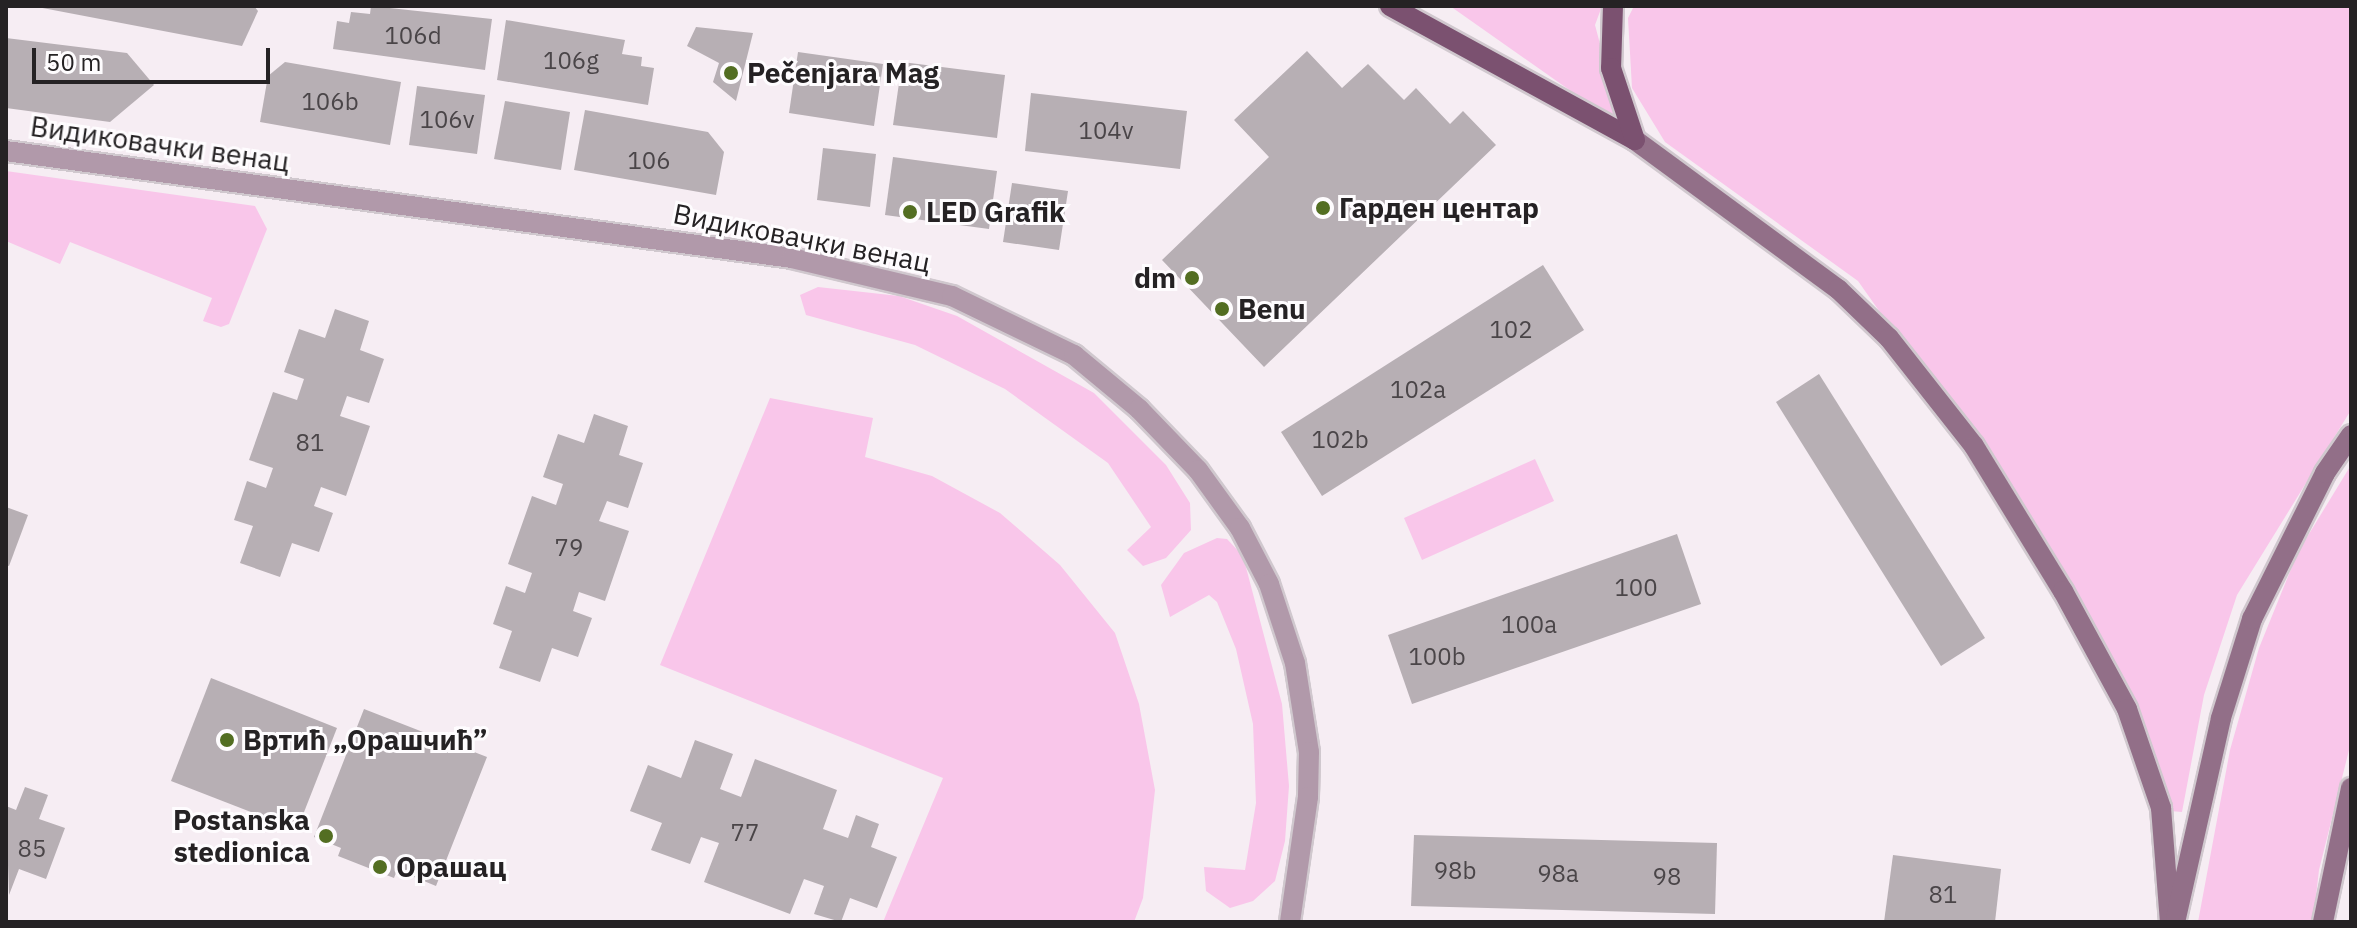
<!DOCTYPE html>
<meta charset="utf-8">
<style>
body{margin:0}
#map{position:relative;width:2357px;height:928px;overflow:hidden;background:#f6edf3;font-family:"IBM Plex Sans",sans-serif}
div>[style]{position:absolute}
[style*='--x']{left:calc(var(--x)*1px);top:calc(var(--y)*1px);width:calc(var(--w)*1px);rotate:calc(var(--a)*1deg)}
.green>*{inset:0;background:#f9c6ea}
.building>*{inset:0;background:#b7afb4}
.roads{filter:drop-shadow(2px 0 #d0c8ce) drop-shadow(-2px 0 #d0c8ce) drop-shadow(0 2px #d0c8ce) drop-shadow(0 -2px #d0c8ce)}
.street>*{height:20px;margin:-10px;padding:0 10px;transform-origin:10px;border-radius:10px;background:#b199aa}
.secondary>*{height:20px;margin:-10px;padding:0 10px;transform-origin:10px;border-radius:10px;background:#926f88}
.primary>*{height:20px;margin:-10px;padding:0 10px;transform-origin:10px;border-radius:10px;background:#7b5170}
.dots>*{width:22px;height:22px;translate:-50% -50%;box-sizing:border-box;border:4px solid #fefcfe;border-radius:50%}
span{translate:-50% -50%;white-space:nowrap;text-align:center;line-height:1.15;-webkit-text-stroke:6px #fefcfe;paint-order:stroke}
.number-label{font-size:24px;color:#4a4548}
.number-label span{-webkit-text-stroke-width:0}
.poi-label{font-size:28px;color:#252224;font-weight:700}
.left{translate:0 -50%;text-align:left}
.right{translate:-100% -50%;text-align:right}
.street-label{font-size:28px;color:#252224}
.frame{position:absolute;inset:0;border:8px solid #252224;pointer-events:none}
.scale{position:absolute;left:32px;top:48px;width:238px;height:36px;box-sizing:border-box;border:4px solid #252224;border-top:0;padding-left:10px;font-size:24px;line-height:28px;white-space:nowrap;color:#252224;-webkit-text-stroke:6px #fefcfe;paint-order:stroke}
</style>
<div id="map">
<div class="green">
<i style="clip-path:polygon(1450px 6px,1602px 6px,1595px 25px,1622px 127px)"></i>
<i style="clip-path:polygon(1634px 6px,2351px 6px,2351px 410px,2237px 595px,2204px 695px,2182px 812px,2170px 811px,2138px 714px,2048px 550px,1858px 281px,1665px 142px,1632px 88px,1628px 18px)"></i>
<i style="clip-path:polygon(6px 171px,255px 206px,267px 229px,229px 324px,221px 327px,203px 321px,212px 298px,70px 242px,60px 264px,6px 241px)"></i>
<i style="clip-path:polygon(818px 287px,899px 296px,957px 316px,1094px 393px,1166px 465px,1190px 503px,1191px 530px,1166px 558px,1143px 566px,1127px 550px,1151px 527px,1108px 463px,1005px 389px,915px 345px,806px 315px,800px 295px)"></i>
<i style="clip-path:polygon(770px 398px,873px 418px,865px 457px,932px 476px,1000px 513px,1060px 565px,1115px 633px,1139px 704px,1155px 790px,1143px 898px,1134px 922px,883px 922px,943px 778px,660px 665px)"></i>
<i style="clip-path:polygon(1535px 459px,1554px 501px,1422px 560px,1404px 518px)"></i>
<i style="clip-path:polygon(2351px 465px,2351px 742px,2319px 870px,2313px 922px,2198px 922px,2230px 750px,2259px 648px,2298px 552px)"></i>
<i style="clip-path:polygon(1217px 538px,1227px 539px,1243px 556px,1282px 704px,1289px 786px,1285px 841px,1275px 881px,1253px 901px,1230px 908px,1206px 891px,1204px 867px,1245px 870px,1256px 803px,1253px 724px,1236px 649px,1217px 602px,1209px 595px,1170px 617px,1161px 585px,1184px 553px)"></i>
</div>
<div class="building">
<i style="clip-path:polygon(32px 6px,254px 6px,258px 11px,242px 46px)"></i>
<i style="clip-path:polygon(371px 6px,492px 19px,485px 70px,333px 49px,337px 21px,349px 23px,351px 12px,370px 14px)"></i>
<i style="clip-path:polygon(506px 20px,625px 40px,622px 54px,642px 57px,641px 66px,654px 68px,648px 105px,497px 80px)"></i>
<i style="clip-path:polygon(696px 27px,753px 33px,736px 101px,713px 82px,719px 63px,687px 46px)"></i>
<i style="clip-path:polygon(6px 38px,127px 53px,154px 85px,110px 122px,6px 108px)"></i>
<i style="clip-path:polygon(1307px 51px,1342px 88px,1368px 64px,1404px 100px,1416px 88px,1450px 124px,1463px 111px,1496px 145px,1264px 367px,1162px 260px,1269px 157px,1234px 120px)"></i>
<i style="clip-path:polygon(798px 52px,883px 64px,874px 126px,789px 113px)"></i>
<i style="clip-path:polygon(285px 62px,401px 82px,390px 145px,260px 122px,268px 76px)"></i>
<i style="clip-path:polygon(902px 62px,1005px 75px,997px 138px,893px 125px)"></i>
<i style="clip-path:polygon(417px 86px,485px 95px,477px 154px,409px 145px)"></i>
<i style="clip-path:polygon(1031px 93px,1187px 111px,1180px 169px,1025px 151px)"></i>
<i style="clip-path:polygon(505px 101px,570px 112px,561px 170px,494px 159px)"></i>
<i style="clip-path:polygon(585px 110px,708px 132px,724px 152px,716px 195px,574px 170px)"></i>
<i style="clip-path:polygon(823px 148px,876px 154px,870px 207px,817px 200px)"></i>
<i style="clip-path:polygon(893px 157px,997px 171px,989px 229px,885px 215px)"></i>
<i style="clip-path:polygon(1012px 183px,1068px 191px,1059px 250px,1003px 242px)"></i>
<i style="clip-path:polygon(1543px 265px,1584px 330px,1322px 496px,1281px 432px)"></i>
<i style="clip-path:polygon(335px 309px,369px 321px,360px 350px,384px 359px,369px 403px,347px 396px,340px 416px,370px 426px,346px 496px,321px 487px,314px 506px,333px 513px,319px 552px,292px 543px,280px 577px,240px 563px,253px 526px,234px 520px,247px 481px,266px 488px,273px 468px,249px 460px,273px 392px,297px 400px,304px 379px,284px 372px,299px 329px,325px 338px)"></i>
<i style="clip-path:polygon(1819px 374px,1985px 638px,1941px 666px,1776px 402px)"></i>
<i style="clip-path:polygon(594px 414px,628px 426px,619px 455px,643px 463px,628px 508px,607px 501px,599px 521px,629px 531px,605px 601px,579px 592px,573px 611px,592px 618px,578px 657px,552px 648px,540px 682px,499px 668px,512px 631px,493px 624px,506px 586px,525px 593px,532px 573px,508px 564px,532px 496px,556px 505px,563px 484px,543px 477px,558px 434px,584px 443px)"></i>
<i style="clip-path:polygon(6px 507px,28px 515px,9px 566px,6px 565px)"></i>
<i style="clip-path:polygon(1677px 534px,1701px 604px,1412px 704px,1388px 635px)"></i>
<i style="clip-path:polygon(211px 678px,337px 728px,297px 830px,171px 781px)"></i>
<i style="clip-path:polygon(364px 709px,487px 757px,436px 886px,397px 870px,394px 878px,338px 856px,341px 848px,314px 837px)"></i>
<i style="clip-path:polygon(695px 740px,733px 754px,720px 789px,741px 797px,755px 759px,837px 790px,823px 829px,848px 838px,856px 815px,879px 824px,871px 847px,897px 857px,877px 908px,850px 898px,841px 922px,814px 914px,824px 886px,804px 879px,790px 914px,704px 882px,719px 843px,701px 837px,690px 864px,651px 850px,662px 823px,630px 811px,648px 765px,681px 778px)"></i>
<i style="clip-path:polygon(25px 787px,48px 795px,39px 819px,65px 828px,46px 879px,19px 869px,9px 895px,6px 806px,16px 810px)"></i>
<i style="clip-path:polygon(1414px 835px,1717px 843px,1715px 914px,1411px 906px)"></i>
<i style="clip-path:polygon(1893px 855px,2001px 869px,1995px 922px,1884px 922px)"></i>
</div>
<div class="roads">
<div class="street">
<i style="--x:6;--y:151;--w:793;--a:7.75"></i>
<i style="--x:792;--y:258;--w:164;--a:13.4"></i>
<i style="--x:952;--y:296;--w:136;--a:25.8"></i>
<i style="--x:1074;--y:355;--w:85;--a:39.7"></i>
<i style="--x:1139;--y:409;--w:85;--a:46"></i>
<i style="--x:1198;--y:470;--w:72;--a:54.1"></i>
<i style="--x:1240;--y:528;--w:63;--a:62.6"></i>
<i style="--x:1269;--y:584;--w:83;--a:71.8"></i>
<i style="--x:1295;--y:663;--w:90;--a:81.1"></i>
<i style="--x:1309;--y:752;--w:45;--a:91.3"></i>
<i style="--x:1308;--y:797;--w:126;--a:98.2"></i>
</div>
<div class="secondary">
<i style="--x:1635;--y:140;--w:252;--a:36.3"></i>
<i style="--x:1838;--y:289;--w:71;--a:43.9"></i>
<i style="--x:1889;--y:338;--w:137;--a:51.8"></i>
<i style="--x:1974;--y:446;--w:170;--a:58.5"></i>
<i style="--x:2063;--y:591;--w:134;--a:61.5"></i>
<i style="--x:2127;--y:709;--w:105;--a:71"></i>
<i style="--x:2161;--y:808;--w:114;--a:85.5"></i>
<i style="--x:2176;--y:918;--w:205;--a:-77.3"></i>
<i style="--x:2221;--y:718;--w:104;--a:-72.6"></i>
<i style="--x:2252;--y:619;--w:163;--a:-63.4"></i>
<i style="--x:2325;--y:473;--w:46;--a:-55.6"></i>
<i style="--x:2323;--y:922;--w:137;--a:-78.2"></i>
</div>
<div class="primary">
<i style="--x:1390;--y:6;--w:279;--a:28.7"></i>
<i style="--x:1613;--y:6;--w:62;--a:91.8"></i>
<i style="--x:1611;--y:68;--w:76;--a:71.6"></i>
</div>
</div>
<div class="dots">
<i style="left:731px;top:73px;background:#536e22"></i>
<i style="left:1323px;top:208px;background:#536e22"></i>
<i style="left:910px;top:212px;background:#536e22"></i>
<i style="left:1192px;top:278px;background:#536e22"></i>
<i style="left:1222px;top:309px;background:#536e22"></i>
<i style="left:227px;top:740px;background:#536e22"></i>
<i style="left:326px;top:836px;background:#536e22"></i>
<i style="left:380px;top:867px;background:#536e22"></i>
</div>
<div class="number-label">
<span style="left:413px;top:36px">106d</span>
<span style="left:571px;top:61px">106g</span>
<span style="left:330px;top:102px">106b</span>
<span style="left:447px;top:120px">106v</span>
<span style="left:1106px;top:131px">104v</span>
<span style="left:649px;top:161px">106</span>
<span style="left:1511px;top:330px">102</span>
<span style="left:1418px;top:390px">102a</span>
<span style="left:1340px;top:440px">102b</span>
<span style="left:310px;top:443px">81</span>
<span style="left:569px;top:548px">79</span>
<span style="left:1636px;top:588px">100</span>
<span style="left:1529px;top:625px">100a</span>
<span style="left:1437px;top:657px">100b</span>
<span style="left:745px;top:833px">77</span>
<span style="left:32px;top:849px">85</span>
<span style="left:1455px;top:871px">98b</span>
<span style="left:1558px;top:874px">98a</span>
<span style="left:1667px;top:877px">98</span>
<span style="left:1943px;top:895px">81</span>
</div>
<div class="poi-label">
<span class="left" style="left:747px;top:73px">Pečenjara Mag</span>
<span class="left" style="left:1339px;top:208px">Гарден центар</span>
<span class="left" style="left:926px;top:212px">LED Grafik</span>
<span class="right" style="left:1176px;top:278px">dm</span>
<span class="left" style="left:1238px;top:309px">Benu</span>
<span class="left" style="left:243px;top:740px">Вртић „Орашчић”</span>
<span class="right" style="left:310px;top:836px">Postanska<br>stedionica</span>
<span class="left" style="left:396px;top:867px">Орашац</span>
</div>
<div class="street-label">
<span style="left:160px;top:144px;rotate:8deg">Видиковачки венац</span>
<span style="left:802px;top:238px;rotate:11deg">Видиковачки венац</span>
</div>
<div class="frame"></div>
<div class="scale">50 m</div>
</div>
